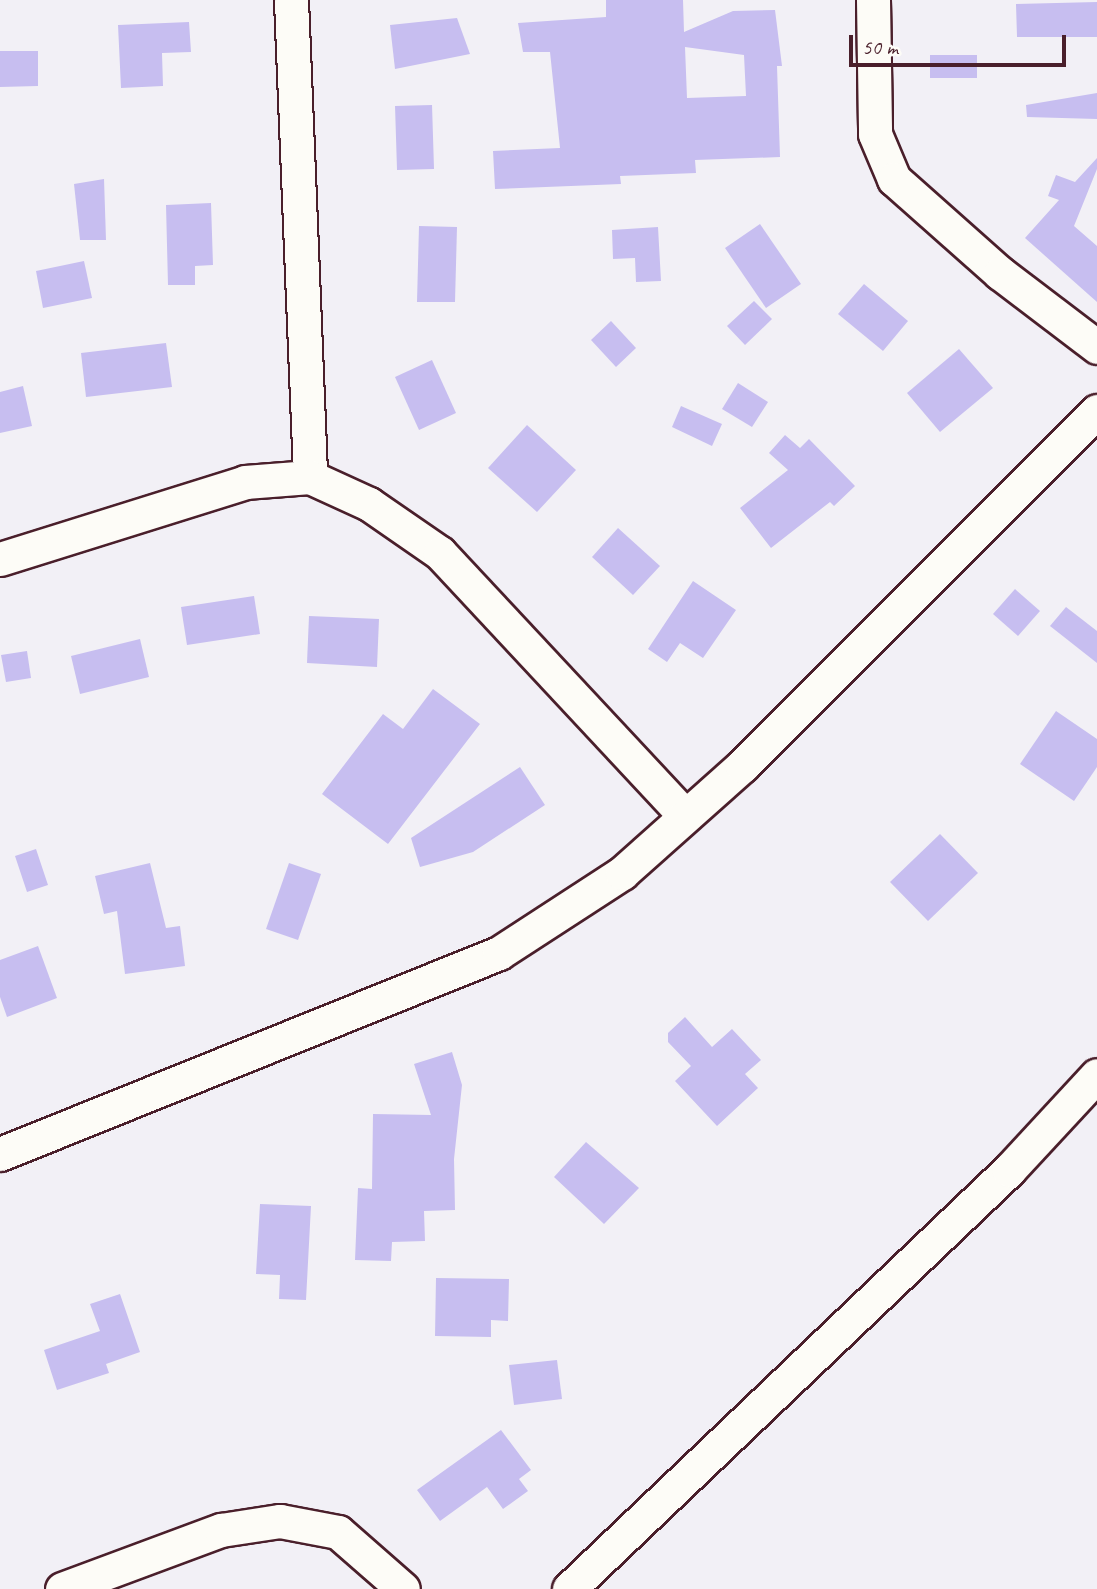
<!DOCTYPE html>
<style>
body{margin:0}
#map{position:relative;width:1097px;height:1589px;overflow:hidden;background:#f2f0f6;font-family:Caveat,sans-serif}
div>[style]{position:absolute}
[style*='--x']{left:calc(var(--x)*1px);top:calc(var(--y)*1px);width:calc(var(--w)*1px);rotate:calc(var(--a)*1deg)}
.building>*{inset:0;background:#c7bef0}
.roads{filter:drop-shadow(2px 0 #4a1f2b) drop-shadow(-2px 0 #4a1f2b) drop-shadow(0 2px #4a1f2b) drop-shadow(0 -2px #4a1f2b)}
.minor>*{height:33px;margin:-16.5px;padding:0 16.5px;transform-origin:16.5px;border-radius:16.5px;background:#fdfcf7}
span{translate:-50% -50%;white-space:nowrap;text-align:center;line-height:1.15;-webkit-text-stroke:7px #fdfcf7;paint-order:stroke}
.scale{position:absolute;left:849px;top:35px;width:217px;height:32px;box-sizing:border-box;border:4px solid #4a1f2b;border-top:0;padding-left:9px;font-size:21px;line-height:24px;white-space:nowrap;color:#4a1f2b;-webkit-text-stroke:5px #fdfcf7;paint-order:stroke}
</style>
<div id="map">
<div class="building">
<i style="clip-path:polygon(evenodd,606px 0,683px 0,684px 32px,733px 11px,775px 10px,782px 66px,777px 66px,780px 157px,695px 160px,696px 173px,620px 176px,621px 184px,495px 189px,493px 151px,560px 148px,550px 52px,523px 52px,518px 23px,606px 17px,606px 0,685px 47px,744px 55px,746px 96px,687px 98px,685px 47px)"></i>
<i style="clip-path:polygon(1097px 2px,1097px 37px,1017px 37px,1016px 4px)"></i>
<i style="clip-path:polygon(457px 18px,470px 54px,395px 69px,390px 25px)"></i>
<i style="clip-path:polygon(189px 22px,191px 52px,162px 53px,163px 86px,121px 88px,118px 25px)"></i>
<i style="clip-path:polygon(0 51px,38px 51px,38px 86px,0 87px)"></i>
<i style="clip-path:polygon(930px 55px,977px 55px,977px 78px,930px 78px)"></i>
<i style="clip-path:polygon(1097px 93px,1097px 119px,1027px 117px,1026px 105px)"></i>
<i style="clip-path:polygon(432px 105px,434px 169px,397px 170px,395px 106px)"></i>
<i style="clip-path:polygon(1097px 158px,1097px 169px,1074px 226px,1097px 246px,1097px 302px,1025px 238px,1059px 200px,1048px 196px,1056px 175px,1075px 182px)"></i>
<i style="clip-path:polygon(104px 179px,106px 240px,80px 240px,74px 184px)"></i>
<i style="clip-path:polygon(211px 203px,213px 265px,195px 266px,195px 285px,168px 285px,166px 205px)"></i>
<i style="clip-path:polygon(760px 224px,801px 284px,766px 308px,725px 248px)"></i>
<i style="clip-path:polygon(419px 226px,457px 227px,455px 302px,417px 302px)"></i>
<i style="clip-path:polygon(658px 227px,661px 281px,636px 282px,635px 258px,613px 259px,612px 230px)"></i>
<i style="clip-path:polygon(84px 261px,92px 298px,43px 308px,36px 271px)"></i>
<i style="clip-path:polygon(864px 284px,908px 321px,883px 351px,838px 314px)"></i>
<i style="clip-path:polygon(754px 301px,772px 319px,745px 345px,727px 326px)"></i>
<i style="clip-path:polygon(611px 321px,636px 348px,616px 367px,591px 340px)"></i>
<i style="clip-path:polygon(166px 343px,172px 387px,86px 397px,81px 353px)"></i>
<i style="clip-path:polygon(959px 349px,993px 388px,940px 432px,907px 393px)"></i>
<i style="clip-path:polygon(432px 360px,456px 413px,419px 430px,395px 377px)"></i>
<i style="clip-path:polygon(738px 383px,768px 402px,752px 427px,722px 409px)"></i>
<i style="clip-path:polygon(23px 386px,32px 426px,0 433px,0 392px)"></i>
<i style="clip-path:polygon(681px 406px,722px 424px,712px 446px,672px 427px)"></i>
<i style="clip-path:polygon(527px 425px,576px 470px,537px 512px,488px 468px)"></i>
<i style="clip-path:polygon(785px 435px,800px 448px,809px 439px,855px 486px,834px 506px,830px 502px,771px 548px,740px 508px,788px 470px,769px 453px)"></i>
<i style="clip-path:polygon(618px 528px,660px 566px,633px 595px,592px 557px)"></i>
<i style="clip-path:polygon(693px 581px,736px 610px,703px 658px,680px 643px,667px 662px,648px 649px)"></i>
<i style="clip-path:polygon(1015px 589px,1040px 611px,1018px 636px,993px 614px)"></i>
<i style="clip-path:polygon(254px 596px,260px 634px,187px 645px,181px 607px)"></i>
<i style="clip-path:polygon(1066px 607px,1097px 631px,1097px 663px,1050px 626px)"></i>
<i style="clip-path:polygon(309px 616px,379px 619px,377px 667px,307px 663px)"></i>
<i style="clip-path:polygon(140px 639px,149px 677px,80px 694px,71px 656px)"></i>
<i style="clip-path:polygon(27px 651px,31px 678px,6px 682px,1px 655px)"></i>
<i style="clip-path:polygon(433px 689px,480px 724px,388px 844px,322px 794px,383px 714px,403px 729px)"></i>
<i style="clip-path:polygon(1056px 711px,1097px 739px,1097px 767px,1074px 801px,1020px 764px)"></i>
<i style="clip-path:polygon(520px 767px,545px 805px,473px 852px,420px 867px,411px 838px)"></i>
<i style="clip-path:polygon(940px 834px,978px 873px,928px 921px,890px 882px)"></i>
<i style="clip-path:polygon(36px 849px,48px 885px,27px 892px,15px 856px)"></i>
<i style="clip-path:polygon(150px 863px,166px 928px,180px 926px,185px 966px,125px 974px,117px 911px,104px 914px,95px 876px)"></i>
<i style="clip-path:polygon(289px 863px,321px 874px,298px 940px,266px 929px)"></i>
<i style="clip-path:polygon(38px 946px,57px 998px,7px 1017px,0 997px,0 960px)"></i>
<i style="clip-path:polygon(685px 1017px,712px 1047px,732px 1029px,761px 1060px,745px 1074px,758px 1088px,717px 1126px,675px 1081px,691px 1066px,668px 1042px,668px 1033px)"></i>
<i style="clip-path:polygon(452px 1052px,462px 1085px,454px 1159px,455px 1210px,424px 1211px,425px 1241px,392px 1242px,391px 1261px,355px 1260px,358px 1188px,372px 1189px,373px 1114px,431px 1115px,414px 1064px)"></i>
<i style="clip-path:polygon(586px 1142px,639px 1188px,604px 1224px,554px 1177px)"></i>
<i style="clip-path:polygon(260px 1204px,311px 1206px,306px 1300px,279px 1299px,280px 1275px,256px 1274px)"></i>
<i style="clip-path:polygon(436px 1278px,509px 1279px,508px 1321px,491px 1320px,491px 1337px,435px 1336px)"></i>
<i style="clip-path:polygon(120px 1294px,140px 1352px,106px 1364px,109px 1373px,57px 1390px,44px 1350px,100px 1331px,90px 1304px)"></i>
<i style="clip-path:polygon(557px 1360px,562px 1399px,514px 1405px,509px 1365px)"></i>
<i style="clip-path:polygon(501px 1430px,531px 1470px,519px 1479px,528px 1491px,503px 1509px,487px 1487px,440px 1521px,417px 1490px)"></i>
</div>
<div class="roads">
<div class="minor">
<i style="--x:291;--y:0;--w:477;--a:87.7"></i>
<i style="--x:873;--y:0;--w:134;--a:89.1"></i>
<i style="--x:875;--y:134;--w:49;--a:67.1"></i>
<i style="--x:894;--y:179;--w:142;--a:41.6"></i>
<i style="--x:1000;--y:273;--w:122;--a:37.3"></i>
<i style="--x:0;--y:559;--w:257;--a:-17.4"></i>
<i style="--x:245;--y:482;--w:65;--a:-4.4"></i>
<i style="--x:310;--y:477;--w:65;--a:24.6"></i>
<i style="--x:369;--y:504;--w:86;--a:34.6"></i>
<i style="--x:440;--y:553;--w:359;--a:47"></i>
<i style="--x:0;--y:1154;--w:538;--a:-21.94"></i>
<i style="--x:499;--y:953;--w:147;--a:-33"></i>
<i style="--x:622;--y:873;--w:161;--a:-41.7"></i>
<i style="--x:742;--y:766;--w:502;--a:-45"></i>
<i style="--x:62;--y:1589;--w:170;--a:-20.4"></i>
<i style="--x:221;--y:1530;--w:60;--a:-8.7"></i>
<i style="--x:280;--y:1521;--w:59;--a:10.7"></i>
<i style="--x:338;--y:1532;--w:86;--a:41.2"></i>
<i style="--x:569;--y:1589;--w:608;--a:-43.6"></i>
<i style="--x:1009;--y:1170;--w:129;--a:-47.2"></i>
</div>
</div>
<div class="scale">50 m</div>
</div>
